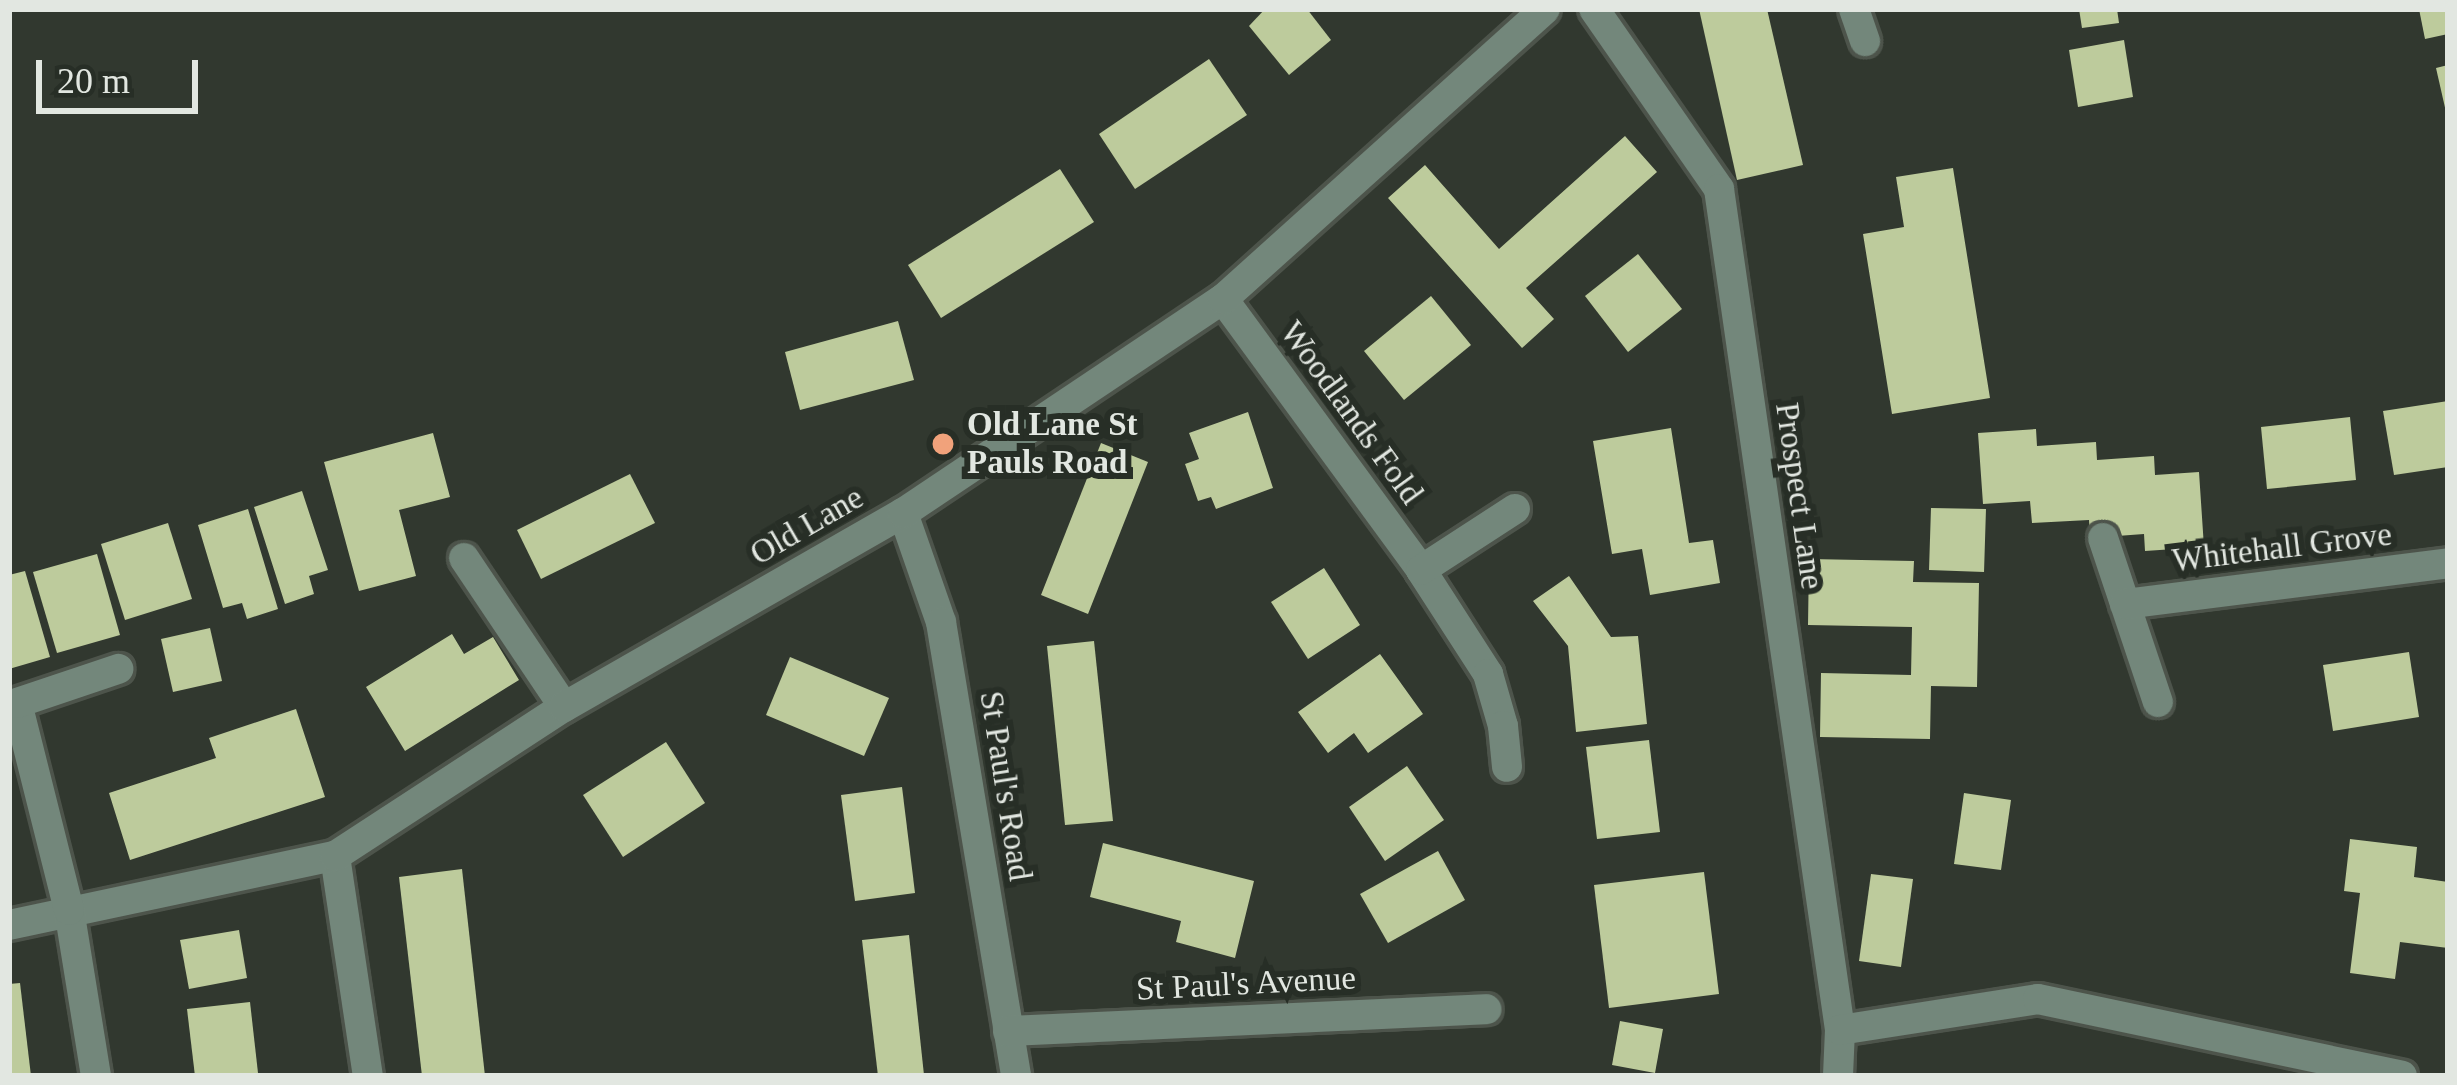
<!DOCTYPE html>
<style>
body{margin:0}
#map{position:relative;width:2457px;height:1085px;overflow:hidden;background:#31382f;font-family:Georgia,serif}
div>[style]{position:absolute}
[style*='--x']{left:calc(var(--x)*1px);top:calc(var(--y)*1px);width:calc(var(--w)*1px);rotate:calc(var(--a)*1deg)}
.building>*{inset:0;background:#bdcb9c}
.roads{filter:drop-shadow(3px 0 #4d544b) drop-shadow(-3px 0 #4d544b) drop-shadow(0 3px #4d544b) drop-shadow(0 -3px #4d544b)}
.minor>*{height:30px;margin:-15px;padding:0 15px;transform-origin:15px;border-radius:15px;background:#73877b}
.dots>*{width:33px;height:33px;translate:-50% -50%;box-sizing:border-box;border:6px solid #272e26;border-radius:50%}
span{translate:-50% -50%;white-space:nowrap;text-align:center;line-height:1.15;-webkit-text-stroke:12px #272e26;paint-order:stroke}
.street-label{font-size:33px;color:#e2e7e1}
.poi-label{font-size:33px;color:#e2e7e1;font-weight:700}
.left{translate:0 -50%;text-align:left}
.frame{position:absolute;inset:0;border:12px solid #e2e7e1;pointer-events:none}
.scale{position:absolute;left:36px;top:60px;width:162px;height:54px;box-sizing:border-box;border:6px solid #e2e7e1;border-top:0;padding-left:15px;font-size:36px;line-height:42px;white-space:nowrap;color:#e2e7e1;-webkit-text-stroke:9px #272e26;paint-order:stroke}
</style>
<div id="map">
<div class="building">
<i style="clip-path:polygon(1265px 9px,1307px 9px,1331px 40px,1289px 75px,1249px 26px)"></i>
<i style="clip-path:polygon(1699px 9px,1767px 9px,1803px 165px,1737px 180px)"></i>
<i style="clip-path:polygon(2079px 9px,2117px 9px,2119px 23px,2082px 28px)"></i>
<i style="clip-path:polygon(2419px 9px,2448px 9px,2448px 34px,2425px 39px)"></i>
<i style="clip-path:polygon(2124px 40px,2133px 97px,2078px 107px,2069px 50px)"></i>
<i style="clip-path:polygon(1209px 59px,1247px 115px,1135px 189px,1099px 134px)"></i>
<i style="clip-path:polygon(2448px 65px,2448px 112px,2446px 112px,2436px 68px)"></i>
<i style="clip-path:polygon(1625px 136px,1657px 172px,1526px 288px,1554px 319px,1522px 348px,1388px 198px,1425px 165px,1499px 249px)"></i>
<i style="clip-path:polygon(1953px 168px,1990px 398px,1892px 414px,1863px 234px,1904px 227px,1896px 177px)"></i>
<i style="clip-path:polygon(1060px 169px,1094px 222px,941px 318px,908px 265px)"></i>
<i style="clip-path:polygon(1638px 254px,1682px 309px,1628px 352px,1585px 296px)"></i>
<i style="clip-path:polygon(1431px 296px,1471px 345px,1404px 400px,1364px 351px)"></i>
<i style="clip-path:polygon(898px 321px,914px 380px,800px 410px,785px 352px)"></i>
<i style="clip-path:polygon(2448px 401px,2448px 467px,2394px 475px,2383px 411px)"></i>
<i style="clip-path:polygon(1248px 412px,1273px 488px,1216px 509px,1211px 497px,1198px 501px,1185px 464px,1199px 459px,1189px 433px)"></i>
<i style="clip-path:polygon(2350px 417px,2356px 480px,2267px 489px,2261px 427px)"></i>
<i style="clip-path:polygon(1671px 428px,1689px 543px,1713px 540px,1720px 583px,1650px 595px,1642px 549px,1612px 554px,1593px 441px)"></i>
<i style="clip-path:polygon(2036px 429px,2037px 446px,2096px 442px,2097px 460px,2154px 456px,2155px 475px,2199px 472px,2204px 547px,2145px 551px,2144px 534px,2090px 538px,2089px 520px,2032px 523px,2030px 501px,1983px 504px,1978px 433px)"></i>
<i style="clip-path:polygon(433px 433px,450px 497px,399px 510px,416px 576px,359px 591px,324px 462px)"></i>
<i style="clip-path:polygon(1101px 443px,1148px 462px,1088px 614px,1041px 595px)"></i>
<i style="clip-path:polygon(630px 474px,655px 523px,541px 579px,517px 530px)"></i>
<i style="clip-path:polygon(302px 491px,328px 570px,309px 576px,314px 594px,285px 604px,254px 507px)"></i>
<i style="clip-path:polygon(1931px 508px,1986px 509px,1984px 572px,1929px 570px)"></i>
<i style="clip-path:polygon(248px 509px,278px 609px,247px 619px,242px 603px,223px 608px,198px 525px)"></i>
<i style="clip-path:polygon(168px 523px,192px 599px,125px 620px,101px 544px)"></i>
<i style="clip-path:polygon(97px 554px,120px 635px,57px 653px,33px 572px)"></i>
<i style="clip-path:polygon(1809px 559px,1914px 561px,1913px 582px,1979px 583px,1977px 687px,1931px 686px,1930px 739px,1820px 737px,1821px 673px,1911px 675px,1912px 627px,1808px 625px)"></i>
<i style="clip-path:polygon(1324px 568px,1360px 625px,1308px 659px,1271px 602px)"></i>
<i style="clip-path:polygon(25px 571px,50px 657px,9px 669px,9px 575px)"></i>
<i style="clip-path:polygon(1569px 576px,1611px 637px,1638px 636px,1647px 724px,1576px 732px,1568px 646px,1533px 601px)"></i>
<i style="clip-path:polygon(210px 628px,222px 681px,173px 692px,161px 639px)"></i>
<i style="clip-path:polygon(452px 634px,464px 654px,493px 637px,519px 680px,405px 751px,366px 687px)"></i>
<i style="clip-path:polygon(1094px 641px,1113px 821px,1065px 825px,1047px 646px)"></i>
<i style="clip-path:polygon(2409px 652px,2419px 717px,2333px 731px,2323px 665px)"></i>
<i style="clip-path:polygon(1380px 654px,1423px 714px,1368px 753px,1354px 733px,1328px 753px,1298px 712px)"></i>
<i style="clip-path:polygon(790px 657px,889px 698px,864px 756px,766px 715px)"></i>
<i style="clip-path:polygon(296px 709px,325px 797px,130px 860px,109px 793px,216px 758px,209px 738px)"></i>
<i style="clip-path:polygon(1649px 740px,1660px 832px,1597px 839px,1586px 747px)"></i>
<i style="clip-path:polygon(666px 742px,705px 803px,623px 857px,583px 795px)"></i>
<i style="clip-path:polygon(1407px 766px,1444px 820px,1385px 861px,1349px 807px)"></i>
<i style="clip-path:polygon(902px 787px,915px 893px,855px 901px,841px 795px)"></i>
<i style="clip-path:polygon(1964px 793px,2011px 800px,2001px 870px,1954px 864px)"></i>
<i style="clip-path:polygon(2350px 839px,2417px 847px,2414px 877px,2448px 882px,2448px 948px,2400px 942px,2395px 979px,2350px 973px,2360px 893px,2344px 891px)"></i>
<i style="clip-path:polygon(1103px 843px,1254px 881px,1235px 958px,1176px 942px,1181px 921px,1090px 897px)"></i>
<i style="clip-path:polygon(1438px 851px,1465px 900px,1388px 943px,1360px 894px)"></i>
<i style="clip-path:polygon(462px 869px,485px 1076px,422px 1076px,399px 877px)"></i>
<i style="clip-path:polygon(1704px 872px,1719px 994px,1609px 1008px,1594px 885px)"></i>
<i style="clip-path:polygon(1871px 874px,1913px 879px,1901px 967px,1859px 961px)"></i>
<i style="clip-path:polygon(239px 930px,247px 978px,189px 989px,180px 940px)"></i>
<i style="clip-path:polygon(909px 935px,924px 1075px,878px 1076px,862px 940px)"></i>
<i style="clip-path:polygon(20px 983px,31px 1076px,9px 1076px,9px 984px)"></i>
<i style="clip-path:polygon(250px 1002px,258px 1073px,195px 1076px,187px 1009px)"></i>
<i style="clip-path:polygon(1620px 1021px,1663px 1029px,1655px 1073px,1612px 1065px)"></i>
</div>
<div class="roads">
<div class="minor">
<i style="--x:1594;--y:9;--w:219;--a:55.2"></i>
<i style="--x:1719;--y:189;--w:850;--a:81.81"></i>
<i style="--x:1840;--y:1030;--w:46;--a:92.5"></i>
<i style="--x:1854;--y:9;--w:34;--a:71"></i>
<i style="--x:1223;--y:299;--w:336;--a:53.8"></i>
<i style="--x:1421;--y:570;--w:124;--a:57.2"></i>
<i style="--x:1488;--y:674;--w:54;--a:73.9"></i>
<i style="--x:1503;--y:726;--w:41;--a:84.4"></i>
<i style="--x:903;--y:513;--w:115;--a:70.8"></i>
<i style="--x:941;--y:622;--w:460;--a:80.6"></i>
<i style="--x:2103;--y:538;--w:173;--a:71.5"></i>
<i style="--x:464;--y:558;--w:179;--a:56.1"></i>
<i style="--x:1421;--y:570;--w:112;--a:-33"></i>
<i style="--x:2125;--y:604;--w:326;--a:-7.2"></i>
<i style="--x:335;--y:856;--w:222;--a:81.5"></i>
<i style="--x:9;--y:925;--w:333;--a:-12"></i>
<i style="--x:335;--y:856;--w:273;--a:-33.1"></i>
<i style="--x:564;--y:707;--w:391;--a:-29.8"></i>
<i style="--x:903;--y:513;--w:385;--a:-33.8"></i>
<i style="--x:1223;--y:299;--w:433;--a:-42"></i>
<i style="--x:1840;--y:1030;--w:200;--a:-8.9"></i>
<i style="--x:2038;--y:999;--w:372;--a:11.9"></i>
<i style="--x:1008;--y:1031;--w:479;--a:-2.6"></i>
<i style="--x:96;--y:1076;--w:168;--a:-99.2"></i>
<i style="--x:69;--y:910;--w:213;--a:-104.1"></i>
<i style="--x:17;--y:703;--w:107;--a:-18.6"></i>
</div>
</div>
<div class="dots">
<i style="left:943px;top:444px;background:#f1a27b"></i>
</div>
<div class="street-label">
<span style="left:1351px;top:413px;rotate:54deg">Woodlands Fold</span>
<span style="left:1799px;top:496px;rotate:82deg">Prospect Lane</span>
<span style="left:807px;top:526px;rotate:-30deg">Old Lane</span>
<span style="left:2282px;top:548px;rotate:-7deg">Whitehall Grove</span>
<span style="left:1005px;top:786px;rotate:81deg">St Paul's Road</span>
<span style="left:1246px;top:984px;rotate:-3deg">St Paul's Avenue</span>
</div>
<div class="poi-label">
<span class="left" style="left:967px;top:444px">Old Lane St<br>Pauls Road</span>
</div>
<div class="frame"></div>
<div class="scale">20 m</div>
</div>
